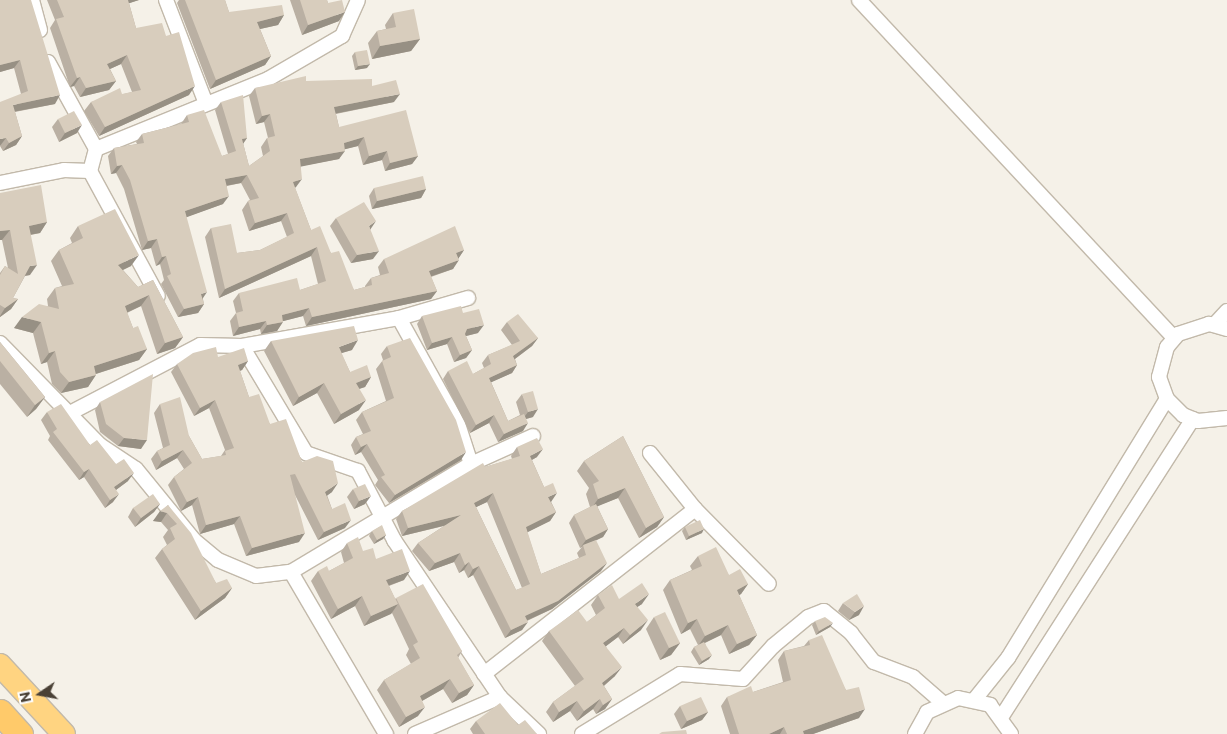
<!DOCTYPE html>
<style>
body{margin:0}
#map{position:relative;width:1227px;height:734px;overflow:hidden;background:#f5f1e8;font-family:Commissioner,sans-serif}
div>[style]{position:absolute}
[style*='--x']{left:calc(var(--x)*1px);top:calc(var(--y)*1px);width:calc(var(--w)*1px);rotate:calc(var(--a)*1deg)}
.roads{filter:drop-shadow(1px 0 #c2b9aa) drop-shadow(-1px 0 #c2b9aa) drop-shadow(0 1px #c2b9aa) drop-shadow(0 -1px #c2b9aa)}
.minor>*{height:14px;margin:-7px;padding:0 7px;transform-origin:7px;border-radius:7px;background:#fff}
.trunk>*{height:22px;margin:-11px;padding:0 11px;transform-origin:11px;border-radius:11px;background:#ffd481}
.motorway>*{height:25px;margin:-12.5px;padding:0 12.5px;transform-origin:12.5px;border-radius:12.5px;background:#ffca6a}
.wall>*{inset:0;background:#bab0a3}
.shaded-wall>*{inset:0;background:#979084}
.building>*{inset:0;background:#d8cdbd}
span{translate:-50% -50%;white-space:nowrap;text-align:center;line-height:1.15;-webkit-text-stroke:4px #fff;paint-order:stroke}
.north{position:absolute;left:15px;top:669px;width:50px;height:50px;-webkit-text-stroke:4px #fff;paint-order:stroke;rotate:258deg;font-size:14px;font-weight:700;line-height:20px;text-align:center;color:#4a4136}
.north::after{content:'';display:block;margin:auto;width:18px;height:22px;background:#4a4136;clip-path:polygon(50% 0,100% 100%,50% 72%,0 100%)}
</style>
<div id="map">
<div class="roads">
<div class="minor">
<i style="--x:32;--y:0;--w:31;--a:75"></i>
<i style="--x:166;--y:0;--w:108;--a:68.9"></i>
<i style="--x:859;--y:0;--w:462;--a:47"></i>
<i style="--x:48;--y:62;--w:99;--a:61.1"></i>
<i style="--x:96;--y:149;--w:23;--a:105"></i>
<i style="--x:96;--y:149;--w:186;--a:-22.1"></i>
<i style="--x:268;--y:79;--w:86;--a:-30.2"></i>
<i style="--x:342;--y:36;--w:39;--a:-66"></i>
<i style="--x:0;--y:183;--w:65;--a:-11.5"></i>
<i style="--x:64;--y:170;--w:26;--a:2"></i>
<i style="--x:90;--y:171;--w:142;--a:61.5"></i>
<i style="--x:399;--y:318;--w:121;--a:60.9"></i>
<i style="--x:458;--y:424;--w:42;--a:72"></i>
<i style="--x:1214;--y:325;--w:19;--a:-47"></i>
<i style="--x:1227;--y:329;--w:19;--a:-164"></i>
<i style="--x:1209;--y:324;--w:33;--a:162"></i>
<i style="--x:1178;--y:334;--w:17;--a:130"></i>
<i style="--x:1167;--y:347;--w:31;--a:105"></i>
<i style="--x:1159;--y:377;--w:23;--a:70"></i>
<i style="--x:1167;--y:399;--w:23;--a:45"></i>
<i style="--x:1183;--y:415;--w:16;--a:22"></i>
<i style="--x:1198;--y:421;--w:29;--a:-6"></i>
<i style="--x:0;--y:343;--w:143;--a:45.6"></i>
<i style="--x:100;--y:445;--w:43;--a:33.7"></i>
<i style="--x:136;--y:469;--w:92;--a:50.8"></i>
<i style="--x:194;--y:540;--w:31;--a:40"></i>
<i style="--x:218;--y:560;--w:41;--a:22.8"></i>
<i style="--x:256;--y:576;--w:35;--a:-7"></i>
<i style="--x:291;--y:572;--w:188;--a:59.6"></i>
<i style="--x:242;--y:346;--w:125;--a:59.1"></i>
<i style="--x:306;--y:453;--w:55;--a:19.1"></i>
<i style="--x:358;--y:471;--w:78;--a:62.4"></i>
<i style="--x:394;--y:540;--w:189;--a:56"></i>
<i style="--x:500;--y:697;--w:54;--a:43.5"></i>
<i style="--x:70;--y:413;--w:147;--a:-27.6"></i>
<i style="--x:200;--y:345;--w:42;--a:1.4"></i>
<i style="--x:242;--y:346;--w:159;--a:-10.1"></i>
<i style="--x:399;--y:318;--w:72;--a:-16.2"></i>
<i style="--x:650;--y:453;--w:72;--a:51.2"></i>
<i style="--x:695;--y:509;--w:105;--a:45.4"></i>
<i style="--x:291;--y:572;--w:210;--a:-31"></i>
<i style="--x:471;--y:464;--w:68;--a:-24.3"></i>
<i style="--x:484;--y:674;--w:268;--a:-38"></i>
<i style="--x:975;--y:699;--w:53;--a:-51.2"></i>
<i style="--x:1008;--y:658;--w:304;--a:-58.5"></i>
<i style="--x:1002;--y:716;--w:353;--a:-57.3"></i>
<i style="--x:415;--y:734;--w:93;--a:-23.5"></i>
<i style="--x:582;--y:734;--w:115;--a:-31.5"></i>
<i style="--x:680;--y:674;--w:63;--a:4.5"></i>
<i style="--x:743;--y:679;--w:45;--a:-47.7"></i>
<i style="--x:773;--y:646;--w:45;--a:-39.6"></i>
<i style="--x:808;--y:617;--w:17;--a:-21"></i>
<i style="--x:824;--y:611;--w:35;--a:39"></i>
<i style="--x:851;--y:633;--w:37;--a:52"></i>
<i style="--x:874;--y:662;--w:42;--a:21"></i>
<i style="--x:913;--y:677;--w:38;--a:41"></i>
<i style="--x:915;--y:734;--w:25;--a:-61"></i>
<i style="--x:927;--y:712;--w:34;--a:-24"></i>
<i style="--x:958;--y:698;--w:33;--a:12"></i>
<i style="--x:990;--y:705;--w:36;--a:54"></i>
</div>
<div class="trunk">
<i style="--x:0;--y:665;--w:94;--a:47.2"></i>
</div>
<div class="motorway">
<i style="--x:0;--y:712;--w:30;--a:48"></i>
</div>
</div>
<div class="wall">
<i style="clip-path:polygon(0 0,55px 104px,15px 112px,22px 136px,16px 145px,3px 151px,0 146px,21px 94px,14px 68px,0 72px)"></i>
<i style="clip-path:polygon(47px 0,139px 0,129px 3px,136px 28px,166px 36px,189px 95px,99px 136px,84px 111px,91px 102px,132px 92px,121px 64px,110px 69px,116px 81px,109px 90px,80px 97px,74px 86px,70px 87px,50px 28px,55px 20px)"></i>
<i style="clip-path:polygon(179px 0,225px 0,229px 12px,284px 15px,278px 25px,260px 29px,271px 56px,265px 65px,210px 89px,177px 3px)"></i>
<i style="clip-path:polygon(290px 0,327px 0,328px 3px,339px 21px,302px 35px)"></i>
<i style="clip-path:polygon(393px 13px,420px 39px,411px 51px,372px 59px,368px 43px,377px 31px,386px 29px,385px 25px)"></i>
<i style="clip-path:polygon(355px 52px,367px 68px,355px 70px,352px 56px)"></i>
<i style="clip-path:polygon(306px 81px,372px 86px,394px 102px,336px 114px,339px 127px,418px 156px,412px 164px,385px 171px,382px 160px,363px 165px,358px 146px,345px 149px,339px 159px,301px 166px,296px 187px,295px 188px,311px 230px,331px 253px,354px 290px,365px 287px,365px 286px,371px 278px,380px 275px,378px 267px,384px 259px,464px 250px,458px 259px,453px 269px,431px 277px,437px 291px,431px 299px,306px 326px,303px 316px,283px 321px,277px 331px,261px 334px,260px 329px,233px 336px,230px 321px,236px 313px,233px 301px,239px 293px,300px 290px,318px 284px,311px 256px,219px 298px,205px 237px,211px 228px,237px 253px,260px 250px,287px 237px,281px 221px,249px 231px,242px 210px,248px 201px,250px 200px,241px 183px,227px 186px,223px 204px,186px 217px,204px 304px,198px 313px,178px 317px,161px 284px,164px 280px,160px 264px,156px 266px,151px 248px,142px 250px,124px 189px,116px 173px,111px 174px,108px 156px,114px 148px,137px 144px,136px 142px,142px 134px,181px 124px,187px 115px,222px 156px,228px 154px,215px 110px,221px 102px,247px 138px,243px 143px,249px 166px,263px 156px,261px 147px,267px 138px,268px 138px,264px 122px,256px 124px,249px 96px,255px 88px)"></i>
<i style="clip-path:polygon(58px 119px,77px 133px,59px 142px,52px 127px)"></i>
<i style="clip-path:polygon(374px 188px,426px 189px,421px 198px,372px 209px,369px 196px)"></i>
<i style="clip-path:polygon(0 193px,47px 222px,40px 233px,31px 235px,30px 275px,25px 276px,13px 298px,18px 299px,11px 309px,0 317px,0 273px,5px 266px,8px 268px,2px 240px,0 240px)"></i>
<i style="clip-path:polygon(336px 218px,373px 259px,351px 263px,330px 226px)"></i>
<i style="clip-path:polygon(78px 226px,131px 266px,123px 270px,138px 287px,153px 280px,183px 337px,175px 348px,157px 354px,141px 306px,127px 313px,133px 328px,147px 349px,139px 360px,96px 374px,88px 387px,61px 393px,52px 384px,47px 362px,41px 364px,33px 333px,14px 328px,48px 306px,47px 299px,55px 288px,62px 286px,51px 261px,59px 250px,72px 243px,70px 238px)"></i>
<i style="clip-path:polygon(463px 313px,478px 333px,466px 336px,472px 350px,466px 358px,454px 362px,447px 344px,427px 350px,417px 324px,422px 316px)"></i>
<i style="clip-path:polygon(507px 322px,538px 338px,532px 346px,515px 359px,517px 365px,512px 373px,491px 382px,508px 421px,520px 415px,516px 402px,522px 394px,533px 417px,526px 419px,523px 431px,498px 442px,489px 423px,470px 433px,443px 379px,448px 371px,473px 374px,484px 368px,482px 363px,488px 355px,512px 345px,501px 330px)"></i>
<i style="clip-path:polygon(271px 341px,352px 350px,341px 353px,350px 372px,371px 377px,365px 387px,359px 389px,359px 410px,334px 424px,317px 393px,293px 406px,264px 351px)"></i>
<i style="clip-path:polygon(0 342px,45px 397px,36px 409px,27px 417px,0 384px)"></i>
<i style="clip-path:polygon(387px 346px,461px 460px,389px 503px,375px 485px,378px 480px,361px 452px,355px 455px,351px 445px,356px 437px,363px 434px,356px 420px,362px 412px,386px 401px,376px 369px,383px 360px,381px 354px)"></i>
<i style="clip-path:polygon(218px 357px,248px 361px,242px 370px,240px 371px,249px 397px,270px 424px,302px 462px,332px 492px,327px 495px,332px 509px,345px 528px,318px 540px,295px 495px,299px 542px,246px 556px,234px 524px,200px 534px,192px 505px,181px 511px,168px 485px,174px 477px,184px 469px,177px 458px,156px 470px,151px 459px,157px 451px,163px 448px,154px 413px,160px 404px,189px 436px,202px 459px,221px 456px,225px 450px,209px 408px,194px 416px,171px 372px,177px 364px)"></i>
<i style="clip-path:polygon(100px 402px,141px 449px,118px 446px,100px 432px,95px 410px)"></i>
<i style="clip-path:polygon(47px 412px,90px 445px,128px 481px,116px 490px,113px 502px,105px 508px,84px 477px,79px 480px,48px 440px,50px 436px,41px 420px)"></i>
<i style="clip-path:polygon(evenodd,623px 436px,664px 517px,657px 527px,639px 538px,618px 498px,597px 506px,608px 529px,603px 537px,595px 541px,601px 571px,552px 609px,527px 621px,522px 630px,505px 638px,473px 575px,468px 578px,464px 570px,459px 573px,454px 562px,429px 571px,412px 551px,418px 543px,444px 526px,402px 536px,396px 519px,402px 511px,485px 467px,512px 459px,511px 456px,517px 447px,537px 457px,532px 460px,544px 487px,556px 512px,550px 521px,527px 532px,541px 574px,579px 558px,577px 553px,582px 547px,580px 548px,569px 523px,574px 515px,590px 507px,586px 494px,589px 488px,577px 471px,584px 461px,623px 436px,487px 502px,522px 588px,516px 590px,476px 507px,487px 502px)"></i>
<i style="clip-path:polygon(353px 489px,365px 504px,354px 509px,347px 497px)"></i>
<i style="clip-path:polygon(160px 504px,154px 512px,135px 527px,128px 517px,133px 508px)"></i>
<i style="clip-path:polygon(168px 505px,216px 583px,232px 588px,225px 598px,195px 620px,155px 558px,162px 549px,167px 545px,163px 537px,168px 530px,161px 522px,153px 521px)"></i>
<i style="clip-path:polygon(685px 527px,702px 533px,686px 540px,682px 531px)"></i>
<i style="clip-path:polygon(372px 531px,386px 535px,383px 539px,374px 544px,369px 536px)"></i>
<i style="clip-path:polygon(347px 543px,376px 559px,404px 580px,389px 586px,395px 599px,396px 598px,462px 651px,458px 658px,474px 685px,467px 695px,452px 703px,443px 689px,422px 701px,418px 716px,399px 727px,377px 690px,384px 680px,411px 664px,406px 655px,409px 649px,392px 613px,364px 626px,355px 606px,331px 619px,311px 581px,318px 571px,329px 571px,344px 563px,341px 552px)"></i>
<i style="clip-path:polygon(698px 556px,729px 575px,748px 584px,741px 594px,739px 595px,757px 635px,749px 645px,729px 654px,721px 635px,705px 643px,709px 659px,699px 665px,691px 652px,694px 647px,698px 645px,690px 629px,681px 634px,663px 590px,670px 580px,692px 570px,690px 566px)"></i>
<i style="clip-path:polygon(598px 595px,642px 604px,637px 607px,641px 630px,623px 644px,618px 637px,606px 646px,615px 676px,604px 686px,612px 699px,605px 709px,596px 714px,593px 709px,577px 721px,570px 711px,553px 722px,546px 712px,553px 702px,575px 686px,542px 641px,549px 631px,587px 622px,596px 615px,591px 605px)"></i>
<i style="clip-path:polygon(843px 603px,859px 615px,849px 620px,838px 611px)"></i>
<i style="clip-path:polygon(654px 617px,680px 643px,671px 655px,660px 660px,646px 629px)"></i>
<i style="clip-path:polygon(815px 621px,830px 627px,816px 635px,812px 625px)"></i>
<i style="clip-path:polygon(809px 640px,846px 690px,859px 718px,813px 734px,730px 734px,721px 706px,727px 697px,753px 692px,783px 682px,778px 660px,784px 651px,804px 646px)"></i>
<i style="clip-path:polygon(680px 706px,708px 712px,702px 720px,681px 729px,674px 714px)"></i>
<i style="clip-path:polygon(476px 721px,518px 725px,537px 734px,473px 734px,470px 729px)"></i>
</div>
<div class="shaded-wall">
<i style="clip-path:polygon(125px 0,139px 0,121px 6px)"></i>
<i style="clip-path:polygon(345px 12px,339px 21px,302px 35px,308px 25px)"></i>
<i style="clip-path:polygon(284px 15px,278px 25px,251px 31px,257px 22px)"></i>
<i style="clip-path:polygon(420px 39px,411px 51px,372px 59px,380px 46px)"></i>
<i style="clip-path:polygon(127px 55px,121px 64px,101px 73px,107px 64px)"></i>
<i style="clip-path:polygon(271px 56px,265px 65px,210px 89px,216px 80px)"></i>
<i style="clip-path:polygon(20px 60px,14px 68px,0 72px,0 65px)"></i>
<i style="clip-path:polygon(370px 64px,367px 68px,355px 70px,358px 66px)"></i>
<i style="clip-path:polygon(80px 77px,74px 86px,70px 87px,77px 78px)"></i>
<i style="clip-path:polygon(116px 81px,109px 90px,80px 97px,86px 88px)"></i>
<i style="clip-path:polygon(195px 86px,189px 95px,99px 136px,105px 127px)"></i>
<i style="clip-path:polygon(400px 94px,394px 102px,328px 115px,334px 107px)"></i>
<i style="clip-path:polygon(60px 95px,55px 104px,7px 113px,13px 105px)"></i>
<i style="clip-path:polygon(270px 114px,264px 122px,256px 124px,262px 116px)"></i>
<i style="clip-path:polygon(82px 125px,77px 133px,59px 142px,65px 133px)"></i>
<i style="clip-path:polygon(22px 136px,16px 145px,3px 151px,9px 143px)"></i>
<i style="clip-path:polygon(364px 137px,358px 146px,338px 151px,344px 143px)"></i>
<i style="clip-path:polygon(6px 138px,0 146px,0 139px)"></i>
<i style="clip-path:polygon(247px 138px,241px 147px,242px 139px)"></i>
<i style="clip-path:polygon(345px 151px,339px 159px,294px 168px,300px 159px)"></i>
<i style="clip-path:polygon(387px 151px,382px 160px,363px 165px,369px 156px)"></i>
<i style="clip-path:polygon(418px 156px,412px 164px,385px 171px,390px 163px)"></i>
<i style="clip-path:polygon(122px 165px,116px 173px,111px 174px,117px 166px)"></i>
<i style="clip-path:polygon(247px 175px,241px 183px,219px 187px,225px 179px)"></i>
<i style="clip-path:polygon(302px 179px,296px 187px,287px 191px,293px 182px)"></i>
<i style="clip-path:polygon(426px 189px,421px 198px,372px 209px,377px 201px)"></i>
<i style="clip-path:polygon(229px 196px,223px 204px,179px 220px,185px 211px)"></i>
<i style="clip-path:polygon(287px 213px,281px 221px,249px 231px,255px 223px)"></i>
<i style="clip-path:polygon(376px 221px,370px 230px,369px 226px)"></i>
<i style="clip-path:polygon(47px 222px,40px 233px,22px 236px,29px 226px)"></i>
<i style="clip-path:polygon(10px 230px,2px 240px,0 240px,0 231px)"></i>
<i style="clip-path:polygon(157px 239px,151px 248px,142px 250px,148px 241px)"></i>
<i style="clip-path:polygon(317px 247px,311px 256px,219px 298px,225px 289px)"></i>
<i style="clip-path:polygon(464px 250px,458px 259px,456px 253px)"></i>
<i style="clip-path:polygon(379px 251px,373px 259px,351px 263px,357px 255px)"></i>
<i style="clip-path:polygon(139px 255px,131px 266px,110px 276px,118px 265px)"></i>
<i style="clip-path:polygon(166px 256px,160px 264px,156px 266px,162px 257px)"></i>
<i style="clip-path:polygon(459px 260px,453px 269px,423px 279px,429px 271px)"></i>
<i style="clip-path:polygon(37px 265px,30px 275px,23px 276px,30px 266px)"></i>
<i style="clip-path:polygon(437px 291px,431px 299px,306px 326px,312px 317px)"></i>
<i style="clip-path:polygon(207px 292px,201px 301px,201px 294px)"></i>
<i style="clip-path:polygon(149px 295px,141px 306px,117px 317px,125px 306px)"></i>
<i style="clip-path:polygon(18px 299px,11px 309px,0 317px,0 316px,5px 308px)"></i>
<i style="clip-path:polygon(204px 304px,198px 313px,178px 317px,184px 309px)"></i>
<i style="clip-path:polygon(309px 308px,303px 316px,276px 323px,282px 315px)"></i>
<i style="clip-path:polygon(22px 317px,41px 322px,33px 333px,14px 328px)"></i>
<i style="clip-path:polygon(266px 321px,260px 329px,233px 336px,239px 327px)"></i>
<i style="clip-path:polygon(283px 322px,277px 331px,261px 334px,267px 325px)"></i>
<i style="clip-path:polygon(484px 325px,478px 333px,462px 337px,467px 329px)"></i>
<i style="clip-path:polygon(183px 337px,175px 348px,157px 354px,165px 343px)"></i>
<i style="clip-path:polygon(452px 337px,447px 344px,427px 350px,432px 343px)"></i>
<i style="clip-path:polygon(538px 338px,532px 346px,508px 364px,513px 356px)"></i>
<i style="clip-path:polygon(358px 340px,352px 350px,332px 356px,339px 347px)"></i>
<i style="clip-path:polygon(147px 349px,139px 360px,86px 377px,94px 366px)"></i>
<i style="clip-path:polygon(472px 350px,466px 358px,454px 362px,460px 355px)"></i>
<i style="clip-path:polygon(55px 351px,47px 362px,41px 364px,49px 353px)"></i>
<i style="clip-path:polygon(248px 361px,242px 370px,233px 373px,238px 365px)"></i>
<i style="clip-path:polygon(517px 365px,512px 373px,483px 386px,489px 378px)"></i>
<i style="clip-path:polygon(96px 375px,88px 387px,61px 393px,69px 382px)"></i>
<i style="clip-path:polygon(371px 377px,365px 387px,349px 392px,356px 383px)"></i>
<i style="clip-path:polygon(324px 383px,317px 393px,293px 406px,299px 397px)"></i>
<i style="clip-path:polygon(45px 397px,36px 409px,27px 417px,35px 405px)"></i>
<i style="clip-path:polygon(215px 400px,209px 408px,194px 416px,200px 408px)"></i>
<i style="clip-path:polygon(366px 400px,359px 410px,334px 424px,341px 414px)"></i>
<i style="clip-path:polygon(538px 409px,533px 417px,522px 420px,528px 412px)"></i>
<i style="clip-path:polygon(494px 415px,489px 423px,470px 433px,476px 425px)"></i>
<i style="clip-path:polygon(528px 423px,523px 431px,498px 442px,504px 434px)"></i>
<i style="clip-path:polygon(124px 438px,147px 440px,141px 449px,118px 446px)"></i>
<i style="clip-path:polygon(367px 444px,361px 452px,355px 455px,361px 447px)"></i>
<i style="clip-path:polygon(543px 449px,537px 457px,524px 464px,530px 456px)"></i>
<i style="clip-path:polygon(183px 450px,177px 458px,156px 470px,162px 461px)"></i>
<i style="clip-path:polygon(466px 452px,461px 460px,389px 503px,395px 495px)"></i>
<i style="clip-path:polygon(89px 469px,84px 477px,79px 480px,84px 472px)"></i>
<i style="clip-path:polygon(134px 473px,128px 481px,109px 495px,114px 487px)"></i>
<i style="clip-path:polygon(338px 483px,332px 492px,320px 501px,325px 492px)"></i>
<i style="clip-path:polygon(625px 488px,618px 498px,591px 509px,598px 499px)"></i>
<i style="clip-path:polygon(493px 493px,487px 502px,468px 511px,474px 503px)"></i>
<i style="clip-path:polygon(557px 493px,551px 502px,543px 505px,548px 497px)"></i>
<i style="clip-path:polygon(119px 494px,113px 502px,105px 508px,110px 500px)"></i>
<i style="clip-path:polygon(371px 496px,365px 504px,354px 509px,359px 501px)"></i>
<i style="clip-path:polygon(198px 497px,192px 505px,181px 511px,187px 502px)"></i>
<i style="clip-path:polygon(160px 504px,154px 512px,135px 527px,141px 518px)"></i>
<i style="clip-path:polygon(160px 511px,167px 513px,161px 522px,153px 521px)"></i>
<i style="clip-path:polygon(556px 512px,550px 521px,520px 536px,526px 527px)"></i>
<i style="clip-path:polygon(461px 515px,455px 523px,402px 536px,408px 528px)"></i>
<i style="clip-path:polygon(240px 516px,234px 524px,200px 534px,206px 525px)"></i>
<i style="clip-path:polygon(664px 517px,657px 527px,639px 538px,646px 528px)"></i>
<i style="clip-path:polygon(351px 520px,345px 528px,318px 540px,324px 532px)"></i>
<i style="clip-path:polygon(608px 529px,603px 537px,583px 546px,583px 545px,580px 548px,586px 540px)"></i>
<i style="clip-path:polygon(704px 529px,702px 533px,686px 540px,689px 536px)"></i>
<i style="clip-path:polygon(305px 533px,299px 542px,246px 556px,252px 548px)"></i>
<i style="clip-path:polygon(386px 535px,383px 539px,374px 544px,377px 540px)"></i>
<i style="clip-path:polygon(460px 553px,454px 562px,429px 571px,435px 563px)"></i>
<i style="clip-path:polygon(469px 562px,464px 570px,459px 573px,465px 565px)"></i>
<i style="clip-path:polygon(607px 563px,601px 571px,552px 609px,519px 624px,525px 616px)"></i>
<i style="clip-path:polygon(479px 566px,473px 575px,468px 578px,473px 569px)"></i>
<i style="clip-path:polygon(410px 571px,404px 580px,379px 589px,386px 580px)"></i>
<i style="clip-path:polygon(748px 584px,741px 594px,730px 600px,737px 590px)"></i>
<i style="clip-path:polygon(232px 588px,225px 598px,195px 620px,201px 611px)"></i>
<i style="clip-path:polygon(649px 594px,642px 604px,628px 613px,635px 604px)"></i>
<i style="clip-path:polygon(362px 596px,355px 606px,331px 619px,338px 609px)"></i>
<i style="clip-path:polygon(398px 604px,391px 614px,364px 626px,371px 616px)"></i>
<i style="clip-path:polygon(864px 606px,859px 615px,849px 620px,855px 612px)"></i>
<i style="clip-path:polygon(697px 619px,690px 629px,681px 634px,688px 623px)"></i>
<i style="clip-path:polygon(648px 620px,641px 630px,623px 644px,630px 635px)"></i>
<i style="clip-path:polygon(528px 622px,522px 630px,505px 638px,511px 630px)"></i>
<i style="clip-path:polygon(833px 623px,830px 627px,816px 635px,819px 631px)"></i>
<i style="clip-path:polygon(728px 625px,721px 635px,698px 646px,705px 636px)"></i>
<i style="clip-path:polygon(624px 628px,618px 637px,597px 653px,603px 643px)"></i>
<i style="clip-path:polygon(757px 635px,749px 645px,729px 654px,737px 644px)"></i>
<i style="clip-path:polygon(680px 643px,671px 655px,660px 660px,669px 648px)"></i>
<i style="clip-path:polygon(712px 655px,709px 659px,699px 665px,702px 661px)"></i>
<i style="clip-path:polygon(622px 667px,615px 676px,595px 693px,602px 683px)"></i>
<i style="clip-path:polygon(450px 679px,443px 689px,413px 706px,420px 696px)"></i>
<i style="clip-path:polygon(474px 685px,467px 695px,452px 703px,459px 693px)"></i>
<i style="clip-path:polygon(600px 699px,593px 709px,577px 721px,584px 711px)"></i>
<i style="clip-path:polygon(612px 699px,605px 709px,596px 714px,603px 705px)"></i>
<i style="clip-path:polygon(577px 701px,570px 711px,553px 722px,559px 712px)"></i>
<i style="clip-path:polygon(425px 707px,418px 716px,399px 727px,406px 717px)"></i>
<i style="clip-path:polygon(865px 709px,859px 718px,813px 734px,801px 734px,803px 731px)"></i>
<i style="clip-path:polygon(708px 712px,702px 720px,681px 729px,687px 721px)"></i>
<i style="clip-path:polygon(784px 727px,780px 734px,769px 734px)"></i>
</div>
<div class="building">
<i style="clip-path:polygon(0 0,31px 0,60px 95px,13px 105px,22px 136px,9px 143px,6px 138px,0 139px,0 102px,28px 91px,20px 60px,0 65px)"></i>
<i style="clip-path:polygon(57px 0,128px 0,136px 28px,162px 23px,166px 36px,179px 32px,195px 86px,105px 127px,91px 102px,120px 88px,122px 94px,141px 90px,127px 55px,107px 64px,116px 81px,86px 88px,80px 77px,77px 78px,56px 19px,64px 17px)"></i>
<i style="clip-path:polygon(185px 0,225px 0,229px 12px,282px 5px,284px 15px,257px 22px,271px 56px,216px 80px)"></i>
<i style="clip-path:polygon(300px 0,327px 0,328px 3px,342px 0,345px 12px,308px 25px)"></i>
<i style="clip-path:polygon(414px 9px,420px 39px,380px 46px,377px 31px,396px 27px,393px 13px)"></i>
<i style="clip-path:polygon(367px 50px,370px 64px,358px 66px,355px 52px)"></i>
<i style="clip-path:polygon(306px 76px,306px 81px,372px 79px,372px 86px,396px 80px,400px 94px,334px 107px,339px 127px,406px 110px,418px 156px,390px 163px,387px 151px,369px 156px,364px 137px,344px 143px,345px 151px,300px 159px,302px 179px,293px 182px,311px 230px,320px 226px,331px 253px,339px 251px,354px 290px,372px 285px,371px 278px,389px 273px,384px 259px,455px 226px,464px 250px,456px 253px,459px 260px,429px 271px,437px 291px,312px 317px,309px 308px,282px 315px,283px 322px,267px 325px,266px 321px,239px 327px,236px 313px,243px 311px,239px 293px,297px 278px,300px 290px,326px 281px,317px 247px,225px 289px,211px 228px,231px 224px,237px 253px,260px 250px,294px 233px,287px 213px,255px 223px,248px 201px,259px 198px,247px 175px,225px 179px,229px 196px,185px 211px,207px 292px,201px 294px,204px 304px,184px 309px,167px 276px,171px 274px,166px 256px,162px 257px,157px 239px,148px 241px,130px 180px,122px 165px,117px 166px,114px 148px,144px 143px,142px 134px,189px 122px,187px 115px,204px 110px,222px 156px,236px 151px,221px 102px,243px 95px,247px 138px,242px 139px,249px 166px,270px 151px,267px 138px,275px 136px,270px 114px,262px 116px,255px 88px)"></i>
<i style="clip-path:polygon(74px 111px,82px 125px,65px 133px,58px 119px)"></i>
<i style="clip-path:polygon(423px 176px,426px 189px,377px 201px,374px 188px)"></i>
<i style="clip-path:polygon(41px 185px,47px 222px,29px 226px,37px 265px,30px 266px,13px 298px,18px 299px,5px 308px,0 305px,0 275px,5px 266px,18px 274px,10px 230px,0 231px,0 193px)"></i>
<i style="clip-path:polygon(364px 202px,376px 221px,369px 226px,379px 251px,357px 255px,336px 218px)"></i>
<i style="clip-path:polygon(115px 209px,139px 255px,118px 265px,138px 287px,153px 280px,183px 337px,165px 343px,149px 295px,125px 306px,133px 328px,138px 326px,147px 349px,94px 366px,96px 375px,69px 382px,60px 372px,55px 351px,49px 353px,41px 322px,22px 317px,39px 304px,59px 309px,55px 288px,74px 284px,59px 250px,83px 238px,78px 226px)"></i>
<i style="clip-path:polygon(461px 306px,463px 313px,479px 309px,484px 325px,467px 329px,465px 334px,472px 350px,460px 355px,452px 337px,432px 343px,422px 316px)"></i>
<i style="clip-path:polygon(518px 314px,538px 338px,513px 356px,517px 365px,489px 378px,508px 421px,524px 414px,528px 423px,504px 434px,494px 415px,476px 425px,448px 371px,467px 361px,473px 374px,491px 364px,488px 355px,520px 341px,507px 322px)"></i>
<i style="clip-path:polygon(354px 326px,358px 340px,339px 347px,350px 372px,367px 365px,371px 377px,356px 383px,366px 400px,341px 414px,324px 383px,299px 397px,271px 341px)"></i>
<i style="clip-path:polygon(410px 338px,456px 420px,466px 452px,395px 495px,381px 477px,385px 475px,367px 444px,361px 447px,356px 437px,371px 431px,362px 412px,394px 398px,382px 361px,391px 357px,387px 346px)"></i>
<i style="clip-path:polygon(0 342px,45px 397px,35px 405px,0 361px)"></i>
<i style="clip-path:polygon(216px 347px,218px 357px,244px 348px,248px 361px,238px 365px,249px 397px,259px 394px,270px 424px,286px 419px,302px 462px,317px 456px,333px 461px,338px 483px,325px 492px,332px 509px,345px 503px,351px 520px,324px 532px,295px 474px,290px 475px,305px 533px,252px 548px,240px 516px,206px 525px,198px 497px,187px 502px,174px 477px,192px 463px,183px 450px,162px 461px,157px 451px,170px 445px,160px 404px,180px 397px,189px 436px,202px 459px,226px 455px,225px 451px,234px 448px,215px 400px,200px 408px,177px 364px,193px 353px)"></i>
<i style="clip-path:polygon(153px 374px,147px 440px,124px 438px,106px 424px,100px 402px)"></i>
<i style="clip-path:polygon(533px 391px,538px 409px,528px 412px,522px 394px)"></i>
<i style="clip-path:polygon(61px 404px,90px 445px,97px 440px,116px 464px,124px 459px,134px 473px,114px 487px,119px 494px,110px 500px,89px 469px,84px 472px,53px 432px,57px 429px,47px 412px)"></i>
<i style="clip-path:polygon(623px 436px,664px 517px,646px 528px,625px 488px,598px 499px,593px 484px,599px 481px,584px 461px)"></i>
<i style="clip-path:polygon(evenodd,537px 438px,543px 449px,530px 456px,544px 487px,553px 483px,557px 493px,548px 497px,556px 512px,526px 527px,541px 574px,586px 555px,583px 545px,596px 540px,607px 563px,558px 601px,525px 616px,528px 622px,511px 630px,479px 566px,473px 569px,469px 562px,465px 565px,460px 553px,435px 563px,418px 543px,461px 515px,408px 528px,402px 511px,483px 463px,485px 467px,520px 456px,517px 447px,537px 438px,493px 493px,530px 584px,516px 590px,474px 503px,493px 493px)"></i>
<i style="clip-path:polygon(365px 484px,371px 496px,359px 501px,353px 489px)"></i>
<i style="clip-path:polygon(153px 494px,160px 504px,141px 518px,133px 508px)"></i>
<i style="clip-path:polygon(596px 504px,608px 529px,586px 540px,574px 515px)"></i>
<i style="clip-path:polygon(168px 505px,191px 533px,216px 583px,227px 579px,232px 588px,201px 611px,162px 549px,175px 539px,170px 528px,177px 524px,167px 513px,160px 511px)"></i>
<i style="clip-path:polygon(700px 520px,704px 529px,689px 536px,685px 527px)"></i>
<i style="clip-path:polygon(382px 525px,386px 535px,377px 540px,372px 531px)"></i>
<i style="clip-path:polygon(358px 537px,363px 551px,373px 548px,376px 559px,402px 549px,410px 571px,386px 580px,398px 604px,371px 616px,362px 596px,338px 609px,318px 571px,327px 566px,329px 571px,353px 558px,347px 543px)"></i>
<i style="clip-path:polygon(716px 547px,729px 575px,740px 569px,748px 584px,737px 590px,757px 635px,737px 644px,728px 625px,705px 636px,697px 619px,688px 623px,670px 580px,702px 566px,698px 556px)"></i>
<i style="clip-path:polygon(642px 583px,649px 594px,635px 604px,648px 620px,630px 635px,624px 628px,603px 643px,622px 667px,602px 683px,612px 699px,603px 705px,600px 699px,584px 711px,577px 701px,559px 712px,553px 702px,584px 679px,549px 631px,578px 610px,587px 622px,605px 608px,598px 595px,612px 585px,619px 599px)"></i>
<i style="clip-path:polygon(423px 584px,462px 651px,457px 655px,474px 685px,459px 693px,450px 679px,420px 696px,425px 707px,406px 717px,384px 680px,420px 658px,413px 645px,418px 642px,396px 598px)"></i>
<i style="clip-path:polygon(857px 594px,864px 606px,855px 612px,843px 603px)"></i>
<i style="clip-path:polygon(665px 612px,680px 643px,669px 648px,654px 617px)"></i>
<i style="clip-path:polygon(825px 617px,833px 623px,819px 631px,815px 621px)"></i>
<i style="clip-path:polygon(822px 635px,846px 690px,859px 687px,865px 709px,803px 731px,804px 734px,787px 734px,784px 727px,769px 734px,739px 734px,727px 697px,751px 686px,753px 692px,791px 680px,784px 651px,810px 645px,809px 640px)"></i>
<i style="clip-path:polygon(704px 642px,712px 655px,702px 661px,694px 647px)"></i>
<i style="clip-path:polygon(701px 697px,708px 712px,687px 721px,680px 706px)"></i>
<i style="clip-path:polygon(500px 703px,518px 725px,525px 720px,537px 734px,485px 734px,476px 721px)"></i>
<i style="clip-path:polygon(686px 730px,687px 734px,659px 734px,662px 732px)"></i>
</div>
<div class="north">N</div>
</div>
